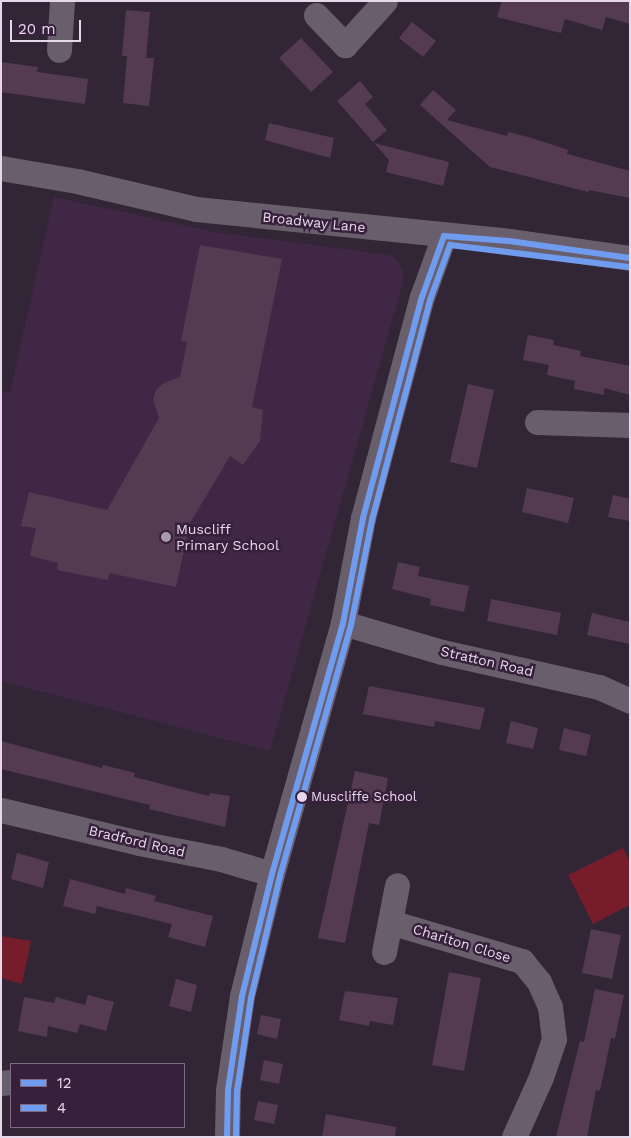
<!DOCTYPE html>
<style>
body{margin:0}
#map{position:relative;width:631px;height:1138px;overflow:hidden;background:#322636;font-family:"Work Sans",sans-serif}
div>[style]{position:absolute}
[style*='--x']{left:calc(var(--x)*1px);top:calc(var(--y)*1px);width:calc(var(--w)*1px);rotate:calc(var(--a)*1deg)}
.built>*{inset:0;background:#402746}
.green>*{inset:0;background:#761c2b}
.building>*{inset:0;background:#543b51}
.street>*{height:25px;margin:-12.5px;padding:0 12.5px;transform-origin:12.5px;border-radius:12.5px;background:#695f6c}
.bus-1>*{height:6px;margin:-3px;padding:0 3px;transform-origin:3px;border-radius:3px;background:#709cef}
.bus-2>*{height:6px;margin:-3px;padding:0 3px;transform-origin:3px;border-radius:3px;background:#709cef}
.dots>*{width:14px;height:14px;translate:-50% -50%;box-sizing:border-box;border:2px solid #36203c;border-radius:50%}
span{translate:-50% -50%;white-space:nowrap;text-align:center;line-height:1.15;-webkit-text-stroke:5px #36203c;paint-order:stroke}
.bus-label{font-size:13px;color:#e6d8ea}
.left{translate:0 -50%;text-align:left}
.street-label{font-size:14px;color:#e6d8ea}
.poi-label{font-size:14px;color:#e6d8ea}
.frame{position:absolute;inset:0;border:2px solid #e6d8ea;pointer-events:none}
.legend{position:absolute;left:10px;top:1063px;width:175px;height:65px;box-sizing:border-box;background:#36203c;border:1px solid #7c6a82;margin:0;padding:6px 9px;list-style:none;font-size:15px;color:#e6d8ea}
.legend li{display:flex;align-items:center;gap:10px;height:25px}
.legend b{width:25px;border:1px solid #7c6a82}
.scale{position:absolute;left:10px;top:20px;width:71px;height:22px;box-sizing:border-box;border:2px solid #e6d8ea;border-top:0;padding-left:6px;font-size:15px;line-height:18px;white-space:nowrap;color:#e6d8ea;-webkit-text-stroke:4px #36203c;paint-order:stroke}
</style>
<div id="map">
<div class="built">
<i style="clip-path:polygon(54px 197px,214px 232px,382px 254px,392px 256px,400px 264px,404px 274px,401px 289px,270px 751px,1px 681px,1px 391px,10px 392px)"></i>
</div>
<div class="green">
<i style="clip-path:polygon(623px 848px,630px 862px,630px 905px,593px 924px,568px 875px)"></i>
<i style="clip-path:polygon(1px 936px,31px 941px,22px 984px,1px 978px)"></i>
</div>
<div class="building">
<i style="clip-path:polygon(502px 1px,630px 1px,630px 24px,606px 17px,602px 30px,565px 19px,561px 33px,497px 17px)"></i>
<i style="clip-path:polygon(126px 10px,150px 12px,146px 58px,154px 58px,149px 106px,123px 103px,127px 56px,122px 56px)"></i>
<i style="clip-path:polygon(412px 22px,436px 41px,423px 57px,399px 38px)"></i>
<i style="clip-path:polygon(301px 38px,333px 72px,311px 92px,279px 58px)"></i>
<i style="clip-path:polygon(1px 62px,38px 67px,37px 72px,88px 79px,85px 104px,1px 92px)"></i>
<i style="clip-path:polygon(360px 81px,373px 97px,365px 104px,387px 130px,373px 142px,337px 101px)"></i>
<i style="clip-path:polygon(433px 90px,456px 110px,447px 120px,507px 136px,508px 132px,532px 138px,568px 150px,567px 154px,630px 171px,630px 198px,589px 190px,588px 192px,490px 167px,420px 105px)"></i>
<i style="clip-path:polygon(269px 123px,334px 138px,330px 158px,265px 140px)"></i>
<i style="clip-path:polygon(374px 143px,449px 162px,443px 186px,386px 172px,389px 160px)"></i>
<i style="clip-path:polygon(200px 245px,282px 259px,252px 407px,263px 410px,260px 441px,243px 465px,230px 456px,190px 523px,176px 587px,109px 573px,108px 580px,57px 570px,58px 563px,30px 556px,36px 528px,21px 526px,29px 492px,107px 510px,159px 418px,153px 400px,156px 390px,164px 383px,180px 377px,187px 342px,181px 341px)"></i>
<i style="clip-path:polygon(528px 335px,554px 340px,553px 345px,581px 351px,580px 356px,630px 366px,630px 395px,604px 388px,604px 395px,574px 389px,575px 381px,547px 375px,549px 365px,523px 360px)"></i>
<i style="clip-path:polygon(468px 384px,494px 390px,477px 468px,450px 462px)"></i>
<i style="clip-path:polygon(527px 488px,574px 498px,568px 523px,522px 512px)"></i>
<i style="clip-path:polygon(613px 495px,630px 499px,630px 521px,608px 517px)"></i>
<i style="clip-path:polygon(398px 562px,420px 567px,418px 576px,469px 586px,464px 612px,430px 605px,431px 599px,392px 589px)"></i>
<i style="clip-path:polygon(491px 599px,561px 613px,557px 635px,487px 621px)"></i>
<i style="clip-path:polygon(592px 613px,630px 622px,630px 644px,587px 635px)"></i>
<i style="clip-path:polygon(369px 686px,485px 708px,480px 730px,435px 721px,434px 727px,363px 714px)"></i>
<i style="clip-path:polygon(511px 721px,538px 728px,533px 749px,506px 743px)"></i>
<i style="clip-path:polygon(564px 728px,591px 735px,586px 756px,559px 750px)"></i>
<i style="clip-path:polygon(1px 741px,102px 768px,103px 765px,135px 773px,134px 777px,209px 796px,210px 793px,230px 796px,225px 827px,149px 809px,150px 805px,1px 769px)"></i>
<i style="clip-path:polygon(355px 771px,388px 778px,379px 825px,369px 823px,345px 943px,318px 938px)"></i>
<i style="clip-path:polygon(17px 853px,49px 862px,43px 888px,11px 879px)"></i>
<i style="clip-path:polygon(70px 879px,125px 894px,126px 888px,156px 896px,154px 901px,213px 916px,205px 947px,168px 937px,172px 924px,97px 906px,95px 914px,63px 906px)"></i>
<i style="clip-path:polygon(591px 929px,621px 935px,612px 979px,582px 973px)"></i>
<i style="clip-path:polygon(449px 972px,481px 978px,464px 1071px,432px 1065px)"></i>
<i style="clip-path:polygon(176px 979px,197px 985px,191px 1012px,169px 1006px)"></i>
<i style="clip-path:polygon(595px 989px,624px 995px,615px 1039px,611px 1038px,600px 1091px,596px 1090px,587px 1137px,556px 1137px,580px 1041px,584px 1042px)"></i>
<i style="clip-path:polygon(345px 991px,398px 998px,393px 1025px,370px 1021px,369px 1026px,339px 1020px)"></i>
<i style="clip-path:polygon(88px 995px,114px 1002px,106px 1031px,80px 1024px,77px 1033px,48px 1026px,47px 1037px,18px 1031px,24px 997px,54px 1003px,56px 997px,85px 1005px)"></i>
<i style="clip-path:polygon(261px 1015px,281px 1019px,277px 1039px,257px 1034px)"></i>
<i style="clip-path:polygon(264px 1060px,283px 1064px,279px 1084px,260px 1080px)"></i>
<i style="clip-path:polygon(258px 1101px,278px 1105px,274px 1124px,254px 1120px)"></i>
<i style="clip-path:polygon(326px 1114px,396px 1127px,395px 1137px,322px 1137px)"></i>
</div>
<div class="street">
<i style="--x:316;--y:15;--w:42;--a:46"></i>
<i style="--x:345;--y:45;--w:59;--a:-47.7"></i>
<i style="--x:59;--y:50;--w:49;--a:-86.5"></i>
<i style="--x:1;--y:168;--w:77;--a:9.7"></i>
<i style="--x:77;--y:181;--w:122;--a:13.2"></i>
<i style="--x:196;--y:209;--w:315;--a:5.8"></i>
<i style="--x:509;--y:241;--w:122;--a:8"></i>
<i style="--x:537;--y:422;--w:93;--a:1.8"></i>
<i style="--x:343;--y:623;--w:103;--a:16.3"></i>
<i style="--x:442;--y:652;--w:161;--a:12.6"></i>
<i style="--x:599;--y:687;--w:34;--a:24"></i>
<i style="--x:1;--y:810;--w:142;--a:13.4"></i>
<i style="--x:139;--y:843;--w:84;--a:11"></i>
<i style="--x:221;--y:859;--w:53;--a:16.4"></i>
<i style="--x:390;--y:922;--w:138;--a:16.5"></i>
<i style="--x:522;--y:961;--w:27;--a:51"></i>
<i style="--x:539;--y:982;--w:27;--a:66"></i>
<i style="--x:550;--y:1007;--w:32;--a:83"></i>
<i style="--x:554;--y:1039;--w:40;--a:108.9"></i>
<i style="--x:541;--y:1077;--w:66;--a:114.2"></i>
<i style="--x:384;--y:952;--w:68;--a:-79"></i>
<i style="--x:1;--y:1083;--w:10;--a:-6"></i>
<i style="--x:227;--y:1137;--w:47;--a:-88.8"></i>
<i style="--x:228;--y:1090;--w:95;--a:-81.5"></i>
<i style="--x:242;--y:996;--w:126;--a:-76.2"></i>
<i style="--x:272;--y:874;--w:261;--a:-74.2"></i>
<i style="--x:343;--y:623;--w:107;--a:-79.2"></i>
<i style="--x:363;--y:518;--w:229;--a:-75.1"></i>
<i style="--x:422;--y:297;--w:65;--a:-70.2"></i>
</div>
<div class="bus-1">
<i style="--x:444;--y:236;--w:65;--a:4.4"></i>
<i style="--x:509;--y:241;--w:122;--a:8"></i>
<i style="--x:227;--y:1137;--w:47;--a:-88.8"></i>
<i style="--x:228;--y:1090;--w:95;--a:-81.5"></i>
<i style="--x:242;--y:996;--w:126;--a:-76.2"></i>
<i style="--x:272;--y:874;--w:261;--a:-74.2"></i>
<i style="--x:343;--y:623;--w:107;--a:-79.2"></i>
<i style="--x:363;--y:518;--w:229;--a:-75.1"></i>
<i style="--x:422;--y:297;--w:65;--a:-70.2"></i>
</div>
<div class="bus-2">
<i style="--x:236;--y:1137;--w:46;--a:-88.8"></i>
<i style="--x:237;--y:1091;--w:94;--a:-81.4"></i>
<i style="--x:251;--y:998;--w:125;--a:-76.6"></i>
<i style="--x:280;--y:876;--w:261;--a:-74.2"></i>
<i style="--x:351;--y:625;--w:107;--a:-78.7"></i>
<i style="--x:372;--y:520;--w:228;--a:-75.2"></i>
<i style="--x:430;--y:300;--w:59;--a:-70"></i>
<i style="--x:450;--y:245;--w:180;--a:7"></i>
</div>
<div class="dots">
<i style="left:166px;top:537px;background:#a79aab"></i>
<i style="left:302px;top:797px;background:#e6d8ea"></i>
</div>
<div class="bus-label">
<span class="left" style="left:311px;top:797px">Muscliffe School</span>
</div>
<div class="street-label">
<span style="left:314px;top:222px;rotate:6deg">Broadway Lane</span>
<span style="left:487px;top:661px;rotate:13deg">Stratton Road</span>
<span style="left:137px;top:841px;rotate:13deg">Bradford Road</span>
<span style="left:462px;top:943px;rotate:17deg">Charlton Close</span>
</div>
<div class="poi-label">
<span class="left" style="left:176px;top:537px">Muscliff<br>Primary School</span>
</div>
<div class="frame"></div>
<ul class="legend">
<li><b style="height:6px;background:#709cef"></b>12</li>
<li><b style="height:6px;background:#709cef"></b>4</li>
</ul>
<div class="scale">20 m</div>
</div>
